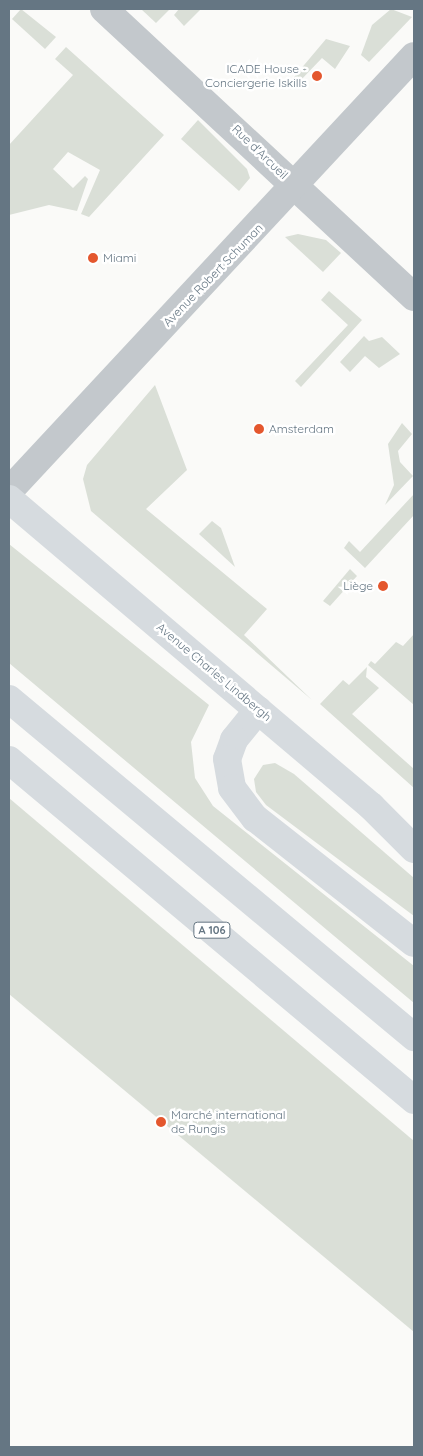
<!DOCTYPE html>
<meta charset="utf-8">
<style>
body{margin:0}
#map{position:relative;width:423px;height:1456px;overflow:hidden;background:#fafaf8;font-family:Quicksand,sans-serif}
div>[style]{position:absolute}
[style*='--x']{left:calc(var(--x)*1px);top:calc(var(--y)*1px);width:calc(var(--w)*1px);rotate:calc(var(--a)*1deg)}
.green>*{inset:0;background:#dadfd7}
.street>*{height:28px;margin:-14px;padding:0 14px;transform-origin:14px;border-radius:14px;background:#c3c8cc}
.secondary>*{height:28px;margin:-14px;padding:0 14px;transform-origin:14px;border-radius:14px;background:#d6dbdf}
.highway>*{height:28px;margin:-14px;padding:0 14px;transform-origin:14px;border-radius:14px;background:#d6dbdf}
.dots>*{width:14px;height:14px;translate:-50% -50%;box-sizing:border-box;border:2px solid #fff;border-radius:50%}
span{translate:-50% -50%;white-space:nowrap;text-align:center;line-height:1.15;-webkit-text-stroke:5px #fff;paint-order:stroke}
.shield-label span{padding:1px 4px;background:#fff;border:1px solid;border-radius:4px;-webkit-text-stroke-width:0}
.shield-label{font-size:11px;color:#657683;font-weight:700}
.poi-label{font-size:12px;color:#657683}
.right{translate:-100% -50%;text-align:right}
.left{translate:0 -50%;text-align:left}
.street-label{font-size:12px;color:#657683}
.frame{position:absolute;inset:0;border:10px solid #657683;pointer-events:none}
</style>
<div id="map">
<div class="green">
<i style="clip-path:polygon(21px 9px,56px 37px,45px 49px,12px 19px)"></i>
<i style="clip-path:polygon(141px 9px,170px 9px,156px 23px)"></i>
<i style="clip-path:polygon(179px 9px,201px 9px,184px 26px,174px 15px)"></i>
<i style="clip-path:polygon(391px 9px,412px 17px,369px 62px,361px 55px,372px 25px)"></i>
<i style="clip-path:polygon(326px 39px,350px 46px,335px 69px,322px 58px,299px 82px,294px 77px)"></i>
<i style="clip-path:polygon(66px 47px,164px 135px,89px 217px,81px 214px,100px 170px,68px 152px,53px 169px,73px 188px,85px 176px,88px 179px,77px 211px,49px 205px,9px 215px,9px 145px,73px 75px,55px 59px)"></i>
<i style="clip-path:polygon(198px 120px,247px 169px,250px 178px,239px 191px,181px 139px)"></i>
<i style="clip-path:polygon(298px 234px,326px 240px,341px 253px,323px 272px,285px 237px)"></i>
<i style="clip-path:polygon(329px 291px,362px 320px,301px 387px,295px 381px,348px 325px,321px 300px)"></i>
<i style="clip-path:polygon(364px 336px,369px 341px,382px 337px,400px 354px,379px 368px,365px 356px,350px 372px,340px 362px)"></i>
<i style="clip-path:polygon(155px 385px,187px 470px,146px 509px,267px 609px,244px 635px,312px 700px,91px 511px,83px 479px,87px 465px)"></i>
<i style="clip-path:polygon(402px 423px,412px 434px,398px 451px,400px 462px,413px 476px,385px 505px,394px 485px,388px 444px)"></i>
<i style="clip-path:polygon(414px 494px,414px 515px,365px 568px,344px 548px,349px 541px,360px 552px)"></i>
<i style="clip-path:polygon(212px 521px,221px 528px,235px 567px,199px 534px)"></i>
<i style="clip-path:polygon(9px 544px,209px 705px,191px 742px,195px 778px,213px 806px,414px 966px,414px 1003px,9px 663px)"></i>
<i style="clip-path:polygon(350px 569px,357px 576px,330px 606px,323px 601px)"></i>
<i style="clip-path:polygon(414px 634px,414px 705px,368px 665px,371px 661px,375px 664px,396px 642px,403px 646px)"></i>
<i style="clip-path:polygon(367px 667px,366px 677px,379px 688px,352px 714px,414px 769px,414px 788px,320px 704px,343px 680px,349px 685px)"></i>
<i style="clip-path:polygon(275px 763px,294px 774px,414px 878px,414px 916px,266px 805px,256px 792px,254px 779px,263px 765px)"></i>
<i style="clip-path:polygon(9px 798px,414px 1141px,414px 1332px,9px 994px)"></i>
</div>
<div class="street">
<i style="--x:104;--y:9;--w:423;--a:42.9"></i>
<i style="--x:9;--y:491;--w:594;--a:-47.05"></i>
</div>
<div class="secondary">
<i style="--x:9;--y:499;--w:475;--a:40.3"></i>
<i style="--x:371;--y:806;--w:61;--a:45"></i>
</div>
<div class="highway">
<i style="--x:9;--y:699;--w:528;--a:39.85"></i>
<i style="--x:258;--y:710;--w:38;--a:129"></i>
<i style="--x:234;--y:740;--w:20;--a:110"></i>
<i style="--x:227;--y:759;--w:29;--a:80"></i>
<i style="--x:232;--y:788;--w:38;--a:53"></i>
<i style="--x:255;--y:818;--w:202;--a:38.2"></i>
<i style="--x:9;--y:760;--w:529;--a:40.01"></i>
</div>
<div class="dots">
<i style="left:317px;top:76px;background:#e4572e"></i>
<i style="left:93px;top:258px;background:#e4572e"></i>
<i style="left:259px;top:429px;background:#e4572e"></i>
<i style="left:383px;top:586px;background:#e4572e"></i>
<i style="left:161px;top:1122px;background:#e4572e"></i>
</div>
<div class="shield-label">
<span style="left:212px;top:930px">A 106</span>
</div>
<div class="poi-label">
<span class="right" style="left:307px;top:76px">ICADE House -<br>Conciergerie Iskills</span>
<span class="left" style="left:103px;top:258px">Miami</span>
<span class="left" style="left:269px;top:429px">Amsterdam</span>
<span class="right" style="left:373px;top:586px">Liège</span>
<span class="left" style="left:171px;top:1122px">Marché international<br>de Rungis</span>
</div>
<div class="street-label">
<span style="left:260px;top:152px;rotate:44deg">Rue d'Arcueil</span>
<span style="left:213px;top:275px;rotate:-46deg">Avenue Robert Schuman</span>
<span style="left:214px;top:672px;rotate:40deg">Avenue Charles Lindbergh</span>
</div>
<div class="frame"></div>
</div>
